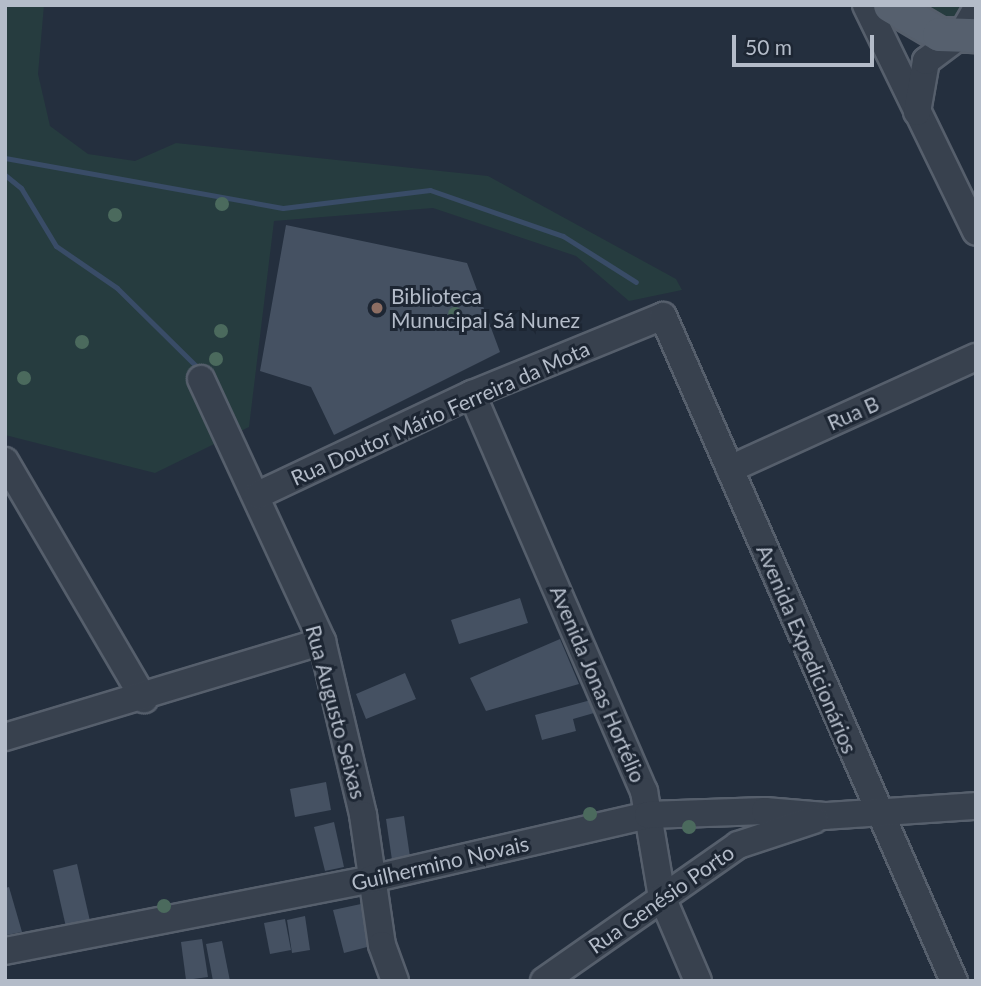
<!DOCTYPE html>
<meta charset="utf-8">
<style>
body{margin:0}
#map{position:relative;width:981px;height:986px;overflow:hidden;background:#242f3e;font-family:Lato,sans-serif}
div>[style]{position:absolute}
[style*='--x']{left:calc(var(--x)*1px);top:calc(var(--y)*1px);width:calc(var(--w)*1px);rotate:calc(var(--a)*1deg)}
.green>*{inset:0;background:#263c3f}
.stream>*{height:5px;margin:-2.5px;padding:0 2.5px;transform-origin:2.5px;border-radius:2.5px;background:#394c67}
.building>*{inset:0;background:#455162}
.roads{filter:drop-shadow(2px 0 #565f6c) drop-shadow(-2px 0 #565f6c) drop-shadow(0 2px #565f6c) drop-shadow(0 -2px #565f6c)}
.minor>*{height:26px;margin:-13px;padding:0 13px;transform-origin:13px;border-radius:13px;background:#38414e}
.major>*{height:33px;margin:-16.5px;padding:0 16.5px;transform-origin:16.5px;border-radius:16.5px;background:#56606e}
.trees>*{width:14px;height:14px;margin:-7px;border-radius:50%;background:#4b6a5d}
.dots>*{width:19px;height:19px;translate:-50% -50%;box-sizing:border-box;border:4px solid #1d2633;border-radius:50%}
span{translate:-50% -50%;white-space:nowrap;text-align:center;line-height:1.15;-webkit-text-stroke:6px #1d2633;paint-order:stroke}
.poi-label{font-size:21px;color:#b4bcc9}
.left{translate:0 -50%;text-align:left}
.street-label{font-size:21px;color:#b4bcc9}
.frame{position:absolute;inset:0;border:7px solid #b4bcc9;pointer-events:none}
.scale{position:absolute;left:732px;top:35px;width:142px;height:32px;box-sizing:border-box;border:4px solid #b4bcc9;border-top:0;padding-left:9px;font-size:21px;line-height:24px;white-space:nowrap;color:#b4bcc9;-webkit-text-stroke:5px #1d2633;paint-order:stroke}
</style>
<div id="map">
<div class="green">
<i style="clip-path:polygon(5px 5px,44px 5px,38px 74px,50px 126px,88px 154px,135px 161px,176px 143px,488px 176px,676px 279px,682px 290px,629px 301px,576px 256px,433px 208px,274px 221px,249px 427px,155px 473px,5px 435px)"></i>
<i style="clip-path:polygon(912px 5px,971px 5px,949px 24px)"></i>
</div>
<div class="stream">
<i style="--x:5;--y:158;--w:282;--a:10.2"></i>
<i style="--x:283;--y:208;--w:148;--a:-7"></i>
<i style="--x:430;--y:190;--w:141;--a:19.1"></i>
<i style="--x:563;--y:236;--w:86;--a:32.2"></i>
<i style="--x:5;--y:175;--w:21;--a:39"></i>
<i style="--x:21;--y:188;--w:68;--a:58.9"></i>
<i style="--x:56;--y:246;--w:74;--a:34.5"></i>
<i style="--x:117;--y:288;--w:111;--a:44.6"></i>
</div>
<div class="building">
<i style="clip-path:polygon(286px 225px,467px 263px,500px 352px,334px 435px,311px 387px,260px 371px)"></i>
<i style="clip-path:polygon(520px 598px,528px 623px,459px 644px,451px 620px)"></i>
<i style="clip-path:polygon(560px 639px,579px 684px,486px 711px,470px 678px)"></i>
<i style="clip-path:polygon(405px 673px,416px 699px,366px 719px,356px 694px)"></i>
<i style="clip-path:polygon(591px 700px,594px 713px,573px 719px,576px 731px,542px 740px,535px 715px)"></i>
<i style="clip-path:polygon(326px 782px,331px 810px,295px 817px,290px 789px)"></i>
<i style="clip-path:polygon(404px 816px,410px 857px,392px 860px,386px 819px)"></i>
<i style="clip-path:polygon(334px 822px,344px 867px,325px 871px,314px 827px)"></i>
<i style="clip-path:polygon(77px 864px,90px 921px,66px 927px,53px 870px)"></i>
<i style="clip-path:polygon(9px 887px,22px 932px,7px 935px,5px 888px)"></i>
<i style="clip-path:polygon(361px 904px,371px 946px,344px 953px,333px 910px)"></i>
<i style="clip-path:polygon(305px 916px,310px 950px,292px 953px,287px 920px)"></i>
<i style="clip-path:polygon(285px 919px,291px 950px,270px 954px,264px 923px)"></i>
<i style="clip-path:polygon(202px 939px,208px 977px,186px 980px,181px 942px)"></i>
<i style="clip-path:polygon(222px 941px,230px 981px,213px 981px,206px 944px)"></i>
</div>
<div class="roads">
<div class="minor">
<i style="--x:866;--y:5;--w:252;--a:64.1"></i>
<i style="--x:917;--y:112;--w:52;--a:-80"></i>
<i style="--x:926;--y:61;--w:45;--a:-36.9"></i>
<i style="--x:962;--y:34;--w:28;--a:-60"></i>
<i style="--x:201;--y:379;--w:289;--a:65.2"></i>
<i style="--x:322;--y:641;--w:179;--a:76.7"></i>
<i style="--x:363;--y:815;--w:131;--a:81.7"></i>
<i style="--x:382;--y:945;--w:38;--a:70"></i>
<i style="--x:472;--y:394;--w:433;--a:66.6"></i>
<i style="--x:644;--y:791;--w:108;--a:80.4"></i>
<i style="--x:662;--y:897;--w:91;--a:66.8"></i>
<i style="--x:5;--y:461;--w:276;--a:59.7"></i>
<i style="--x:730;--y:469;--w:270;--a:-24.5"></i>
<i style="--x:258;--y:495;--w:237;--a:-25.3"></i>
<i style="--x:472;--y:394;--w:206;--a:-22.2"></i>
<i style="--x:663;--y:316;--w:726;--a:66.37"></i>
<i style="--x:5;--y:737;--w:331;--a:-16.8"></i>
<i style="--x:5;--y:951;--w:373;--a:-11.1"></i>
<i style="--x:371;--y:879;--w:284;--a:-13"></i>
<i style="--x:648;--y:815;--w:117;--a:-2"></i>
<i style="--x:765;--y:811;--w:60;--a:4.8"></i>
<i style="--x:825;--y:816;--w:151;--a:-3.8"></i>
<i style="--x:544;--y:981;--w:237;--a:-35"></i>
<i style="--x:738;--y:845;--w:80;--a:-18.2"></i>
</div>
<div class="major">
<i style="--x:890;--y:5;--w:57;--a:30.6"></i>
<i style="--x:939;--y:34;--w:37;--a:2"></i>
</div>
</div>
<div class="trees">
<i style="left:222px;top:204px"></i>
<i style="left:115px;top:215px"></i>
<i style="left:455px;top:314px"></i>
<i style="left:221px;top:331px"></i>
<i style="left:82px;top:342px"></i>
<i style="left:216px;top:359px"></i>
<i style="left:24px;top:378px"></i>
<i style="left:590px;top:814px"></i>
<i style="left:689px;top:827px"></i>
<i style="left:164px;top:906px"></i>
</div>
<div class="dots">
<i style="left:377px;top:308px;background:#8d6e63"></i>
</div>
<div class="poi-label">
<span class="left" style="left:391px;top:308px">Biblioteca<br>Munucipal Sá Nunez</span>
</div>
<div class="street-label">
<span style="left:440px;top:413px;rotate:-24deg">Rua Doutor Mário Ferreira da Mota</span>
<span style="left:853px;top:413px;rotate:-24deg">Rua B</span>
<span style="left:807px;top:649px;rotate:67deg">Avenida Expedicionários</span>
<span style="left:598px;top:684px;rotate:67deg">Avenida Jonas Hortélio</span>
<span style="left:336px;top:712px;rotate:75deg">Rua Augusto Seixas</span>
<span style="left:440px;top:863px;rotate:-13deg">Guilhermino Novais</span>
<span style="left:661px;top:899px;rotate:-35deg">Rua Genésio Porto</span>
</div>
<div class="frame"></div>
<div class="scale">50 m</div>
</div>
